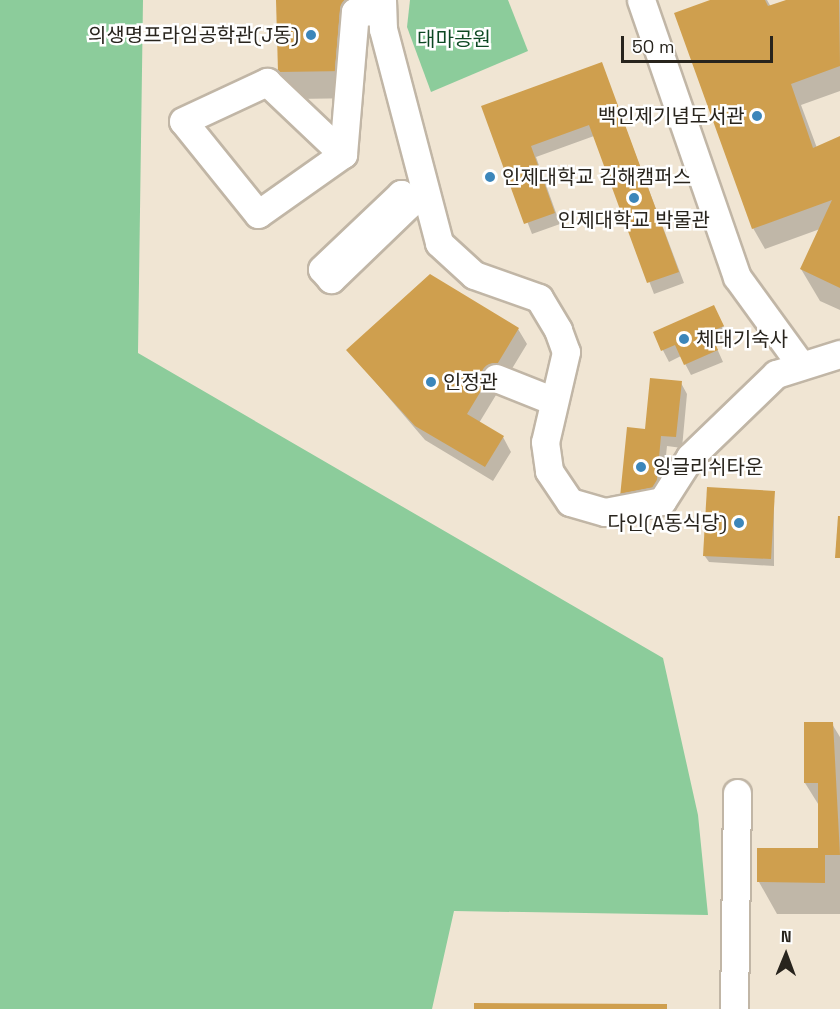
<!DOCTYPE html>
<meta charset="utf-8">
<style>
body{margin:0}
#map{position:relative;width:840px;height:1009px;overflow:hidden;background:#f0e5d3;font-family:"Space Grotesk","Noto Sans KR",sans-serif}
div>[style]{position:absolute}
[style*='--x']{left:calc(var(--x)*1px);top:calc(var(--y)*1px);width:calc(var(--w)*1px);rotate:calc(var(--a)*1deg)}
.green>*{inset:0;background:#8ccc9b}
.shadow>*{inset:0;background:#0003}
.building>*{inset:0;background:#cf9f4e}
.roads{filter:drop-shadow(2px 0 #c1b6a6) drop-shadow(-2px 0 #c1b6a6) drop-shadow(0 2px #c1b6a6) drop-shadow(0 -2px #c1b6a6)}
.minor>*{height:27px;margin:-13.5px;padding:0 13.5px;transform-origin:13.5px;border-radius:13.5px;background:#fff}
.dots>*{width:16px;height:16px;translate:-50% -50%;box-sizing:border-box;border:3px solid #fff;border-radius:50%}
span{translate:-50% -50%;white-space:nowrap;text-align:center;line-height:1.15;-webkit-text-stroke:5px #fff;paint-order:stroke}
.poi-label{font-size:20px;color:#28241d}
.right{translate:-100% -50%;text-align:right}
.left{translate:0 -50%;text-align:left}
.park-label{font-size:20px;color:#0d4823}
.north{position:absolute;left:756px;top:925px;width:60px;height:60px;-webkit-text-stroke:4px #fff;paint-order:stroke;rotate:1deg;font-size:16px;font-weight:700;line-height:24px;text-align:center;color:#28241d}
.north::after{content:'';display:block;margin:auto;width:21px;height:27px;background:#28241d;clip-path:polygon(50% 0,100% 100%,50% 72%,0 100%)}
.scale{position:absolute;left:621px;top:36px;width:152px;height:27px;box-sizing:border-box;border:3px solid #28241d;border-top:0;padding-left:8px;font-size:18px;line-height:21px;white-space:nowrap;color:#28241d;-webkit-text-stroke:4px #fff;paint-order:stroke}
</style>
<div id="map">
<div class="green">
<i style="clip-path:polygon(0 0,143px 0,138px 353px,663px 658px,698px 815px,708px 915px,454px 911px,432px 1009px,0 1009px)"></i>
<i style="clip-path:polygon(410px 0,508px 0,528px 51px,431px 92px,407px 27px)"></i>
</div>
<div class="shadow">
<i style="clip-path:polygon(278px 0,358px 0,361px 98px,296px 99px,280px 72px)"></i>
<i style="clip-path:polygon(715px 0,767px 0,771px 7px,790px 0,840px 0,840px 91px,801px 105px,817px 148px,840px 138px,840px 310px,820px 301px,801px 269px,820px 229px,765px 249px,753px 228px)"></i>
<i style="clip-path:polygon(601px 63px,684px 283px,654px 294px,594px 136px,536px 157px,560px 224px,532px 234px,483px 107px)"></i>
<i style="clip-path:polygon(714px 307px,729px 337px,715px 344px,723px 362px,691px 375px,681px 356px,669px 362px,654px 333px)"></i>
<i style="clip-path:polygon(518px 329px,527px 344px,479px 423px,503px 437px,511px 452px,493px 481px,425px 440px,348px 350px)"></i>
<i style="clip-path:polygon(681px 383px,687px 394px,682px 448px,667px 446px,660px 511px,646px 430px)"></i>
<i style="clip-path:polygon(774px 492px,774px 566px,709px 562px,704px 555px)"></i>
<i style="clip-path:polygon(832px 724px,840px 737px,840px 914px,777px 914px,759px 882px,820px 850px,820px 807px,805px 783px)"></i>
</div>
<div class="building">
<i style="clip-path:polygon(276px 0,344px 0,346px 71px,278px 72px)"></i>
<i style="clip-path:polygon(710px 0,765px 0,768px 6px,786px 0,839px 0,840px 66px,791px 84px,813px 148px,840px 136px,840px 288px,800px 269px,832px 200px,752px 229px,674px 13px)"></i>
<i style="clip-path:polygon(602px 62px,679px 272px,647px 283px,589px 125px,531px 146px,555px 213px,524px 224px,481px 106px)"></i>
<i style="clip-path:polygon(430px 274px,519px 328px,467px 414px,504px 436px,485px 467px,415px 426px,346px 350px)"></i>
<i style="clip-path:polygon(714px 305px,724px 326px,710px 332px,718px 350px,684px 365px,675px 345px,661px 351px,653px 332px)"></i>
<i style="clip-path:polygon(650px 378px,682px 381px,676px 437px,661px 436px,655px 501px,620px 497px,627px 427px,645px 429px)"></i>
<i style="clip-path:polygon(707px 487px,775px 491px,771px 559px,703px 556px)"></i>
<i style="clip-path:polygon(838px 516px,840px 516px,840px 558px,835px 558px)"></i>
<i style="clip-path:polygon(804px 722px,833px 722px,840px 855px,825px 855px,825px 883px,757px 882px,757px 848px,818px 848px,818px 783px,804px 783px)"></i>
<i style="clip-path:polygon(474px 1003px,667px 1004px,667px 1009px,474px 1009px)"></i>
</div>
<div class="roads">
<div class="minor">
<i style="--x:382;--y:0;--w:29;--a:88"></i>
<i style="--x:383;--y:29;--w:221;--a:75.3"></i>
<i style="--x:439;--y:243;--w:47;--a:42.4"></i>
<i style="--x:474;--y:275;--w:69;--a:19.5"></i>
<i style="--x:539;--y:298;--w:37;--a:59"></i>
<i style="--x:558;--y:330;--w:23;--a:70"></i>
<i style="--x:566;--y:352;--w:92;--a:103.1"></i>
<i style="--x:545;--y:442;--w:29;--a:82"></i>
<i style="--x:549;--y:471;--w:37;--a:56"></i>
<i style="--x:570;--y:502;--w:36;--a:16"></i>
<i style="--x:605;--y:512;--w:58;--a:-10.9"></i>
<i style="--x:662;--y:501;--w:52;--a:-57.5"></i>
<i style="--x:690;--y:457;--w:120;--a:-44"></i>
<i style="--x:776;--y:374;--w:67;--a:-17.4"></i>
<i style="--x:641;--y:0;--w:293;--a:70.9"></i>
<i style="--x:737;--y:277;--w:109;--a:54"></i>
<i style="--x:267;--y:82;--w:105;--a:43.5"></i>
<i style="--x:343;--y:154;--w:104;--a:144.8"></i>
<i style="--x:258;--y:214;--w:119;--a:-128.9"></i>
<i style="--x:183;--y:121;--w:93;--a:-24.9"></i>
<i style="--x:343;--y:154;--w:143;--a:-85.2"></i>
<i style="--x:355;--y:12;--w:26;--a:-2"></i>
<i style="--x:401;--y:194;--w:13;--a:58"></i>
<i style="--x:408;--y:205;--w:107;--a:136.1"></i>
<i style="--x:331;--y:279;--w:13;--a:-132"></i>
<i style="--x:322;--y:269;--w:109;--a:-43.5"></i>
<i style="--x:496;--y:378;--w:62;--a:21.6"></i>
<i style="--x:734;--y:1009;--w:216;--a:-89.2"></i>
</div>
</div>
<div class="dots">
<i style="left:311px;top:35px;background:#3c86ba"></i>
<i style="left:757px;top:116px;background:#3c86ba"></i>
<i style="left:490px;top:177px;background:#3c86ba"></i>
<i style="left:634px;top:198px;background:#3c86ba"></i>
<i style="left:684px;top:339px;background:#3c86ba"></i>
<i style="left:431px;top:382px;background:#3c86ba"></i>
<i style="left:641px;top:467px;background:#3c86ba"></i>
<i style="left:739px;top:523px;background:#3c86ba"></i>
</div>
<div class="poi-label">
<span class="right" style="left:299px;top:35px">의생명프라임공학관(J동)</span>
<span class="right" style="left:745px;top:116px">백인제기념도서관</span>
<span class="left" style="left:502px;top:177px">인제대학교 김해캠퍼스</span>
<span style="left:634px;top:220px">인제대학교 박물관</span>
<span class="left" style="left:696px;top:339px">체대기숙사</span>
<span class="left" style="left:443px;top:382px">인정관</span>
<span class="left" style="left:653px;top:467px">잉글리쉬타운</span>
<span class="right" style="left:727px;top:523px">다인(A동식당)</span>
</div>
<div class="park-label">
<span style="left:454px;top:39px">대마공원</span>
</div>
<div class="north">N</div>
<div class="scale">50 m</div>
</div>
